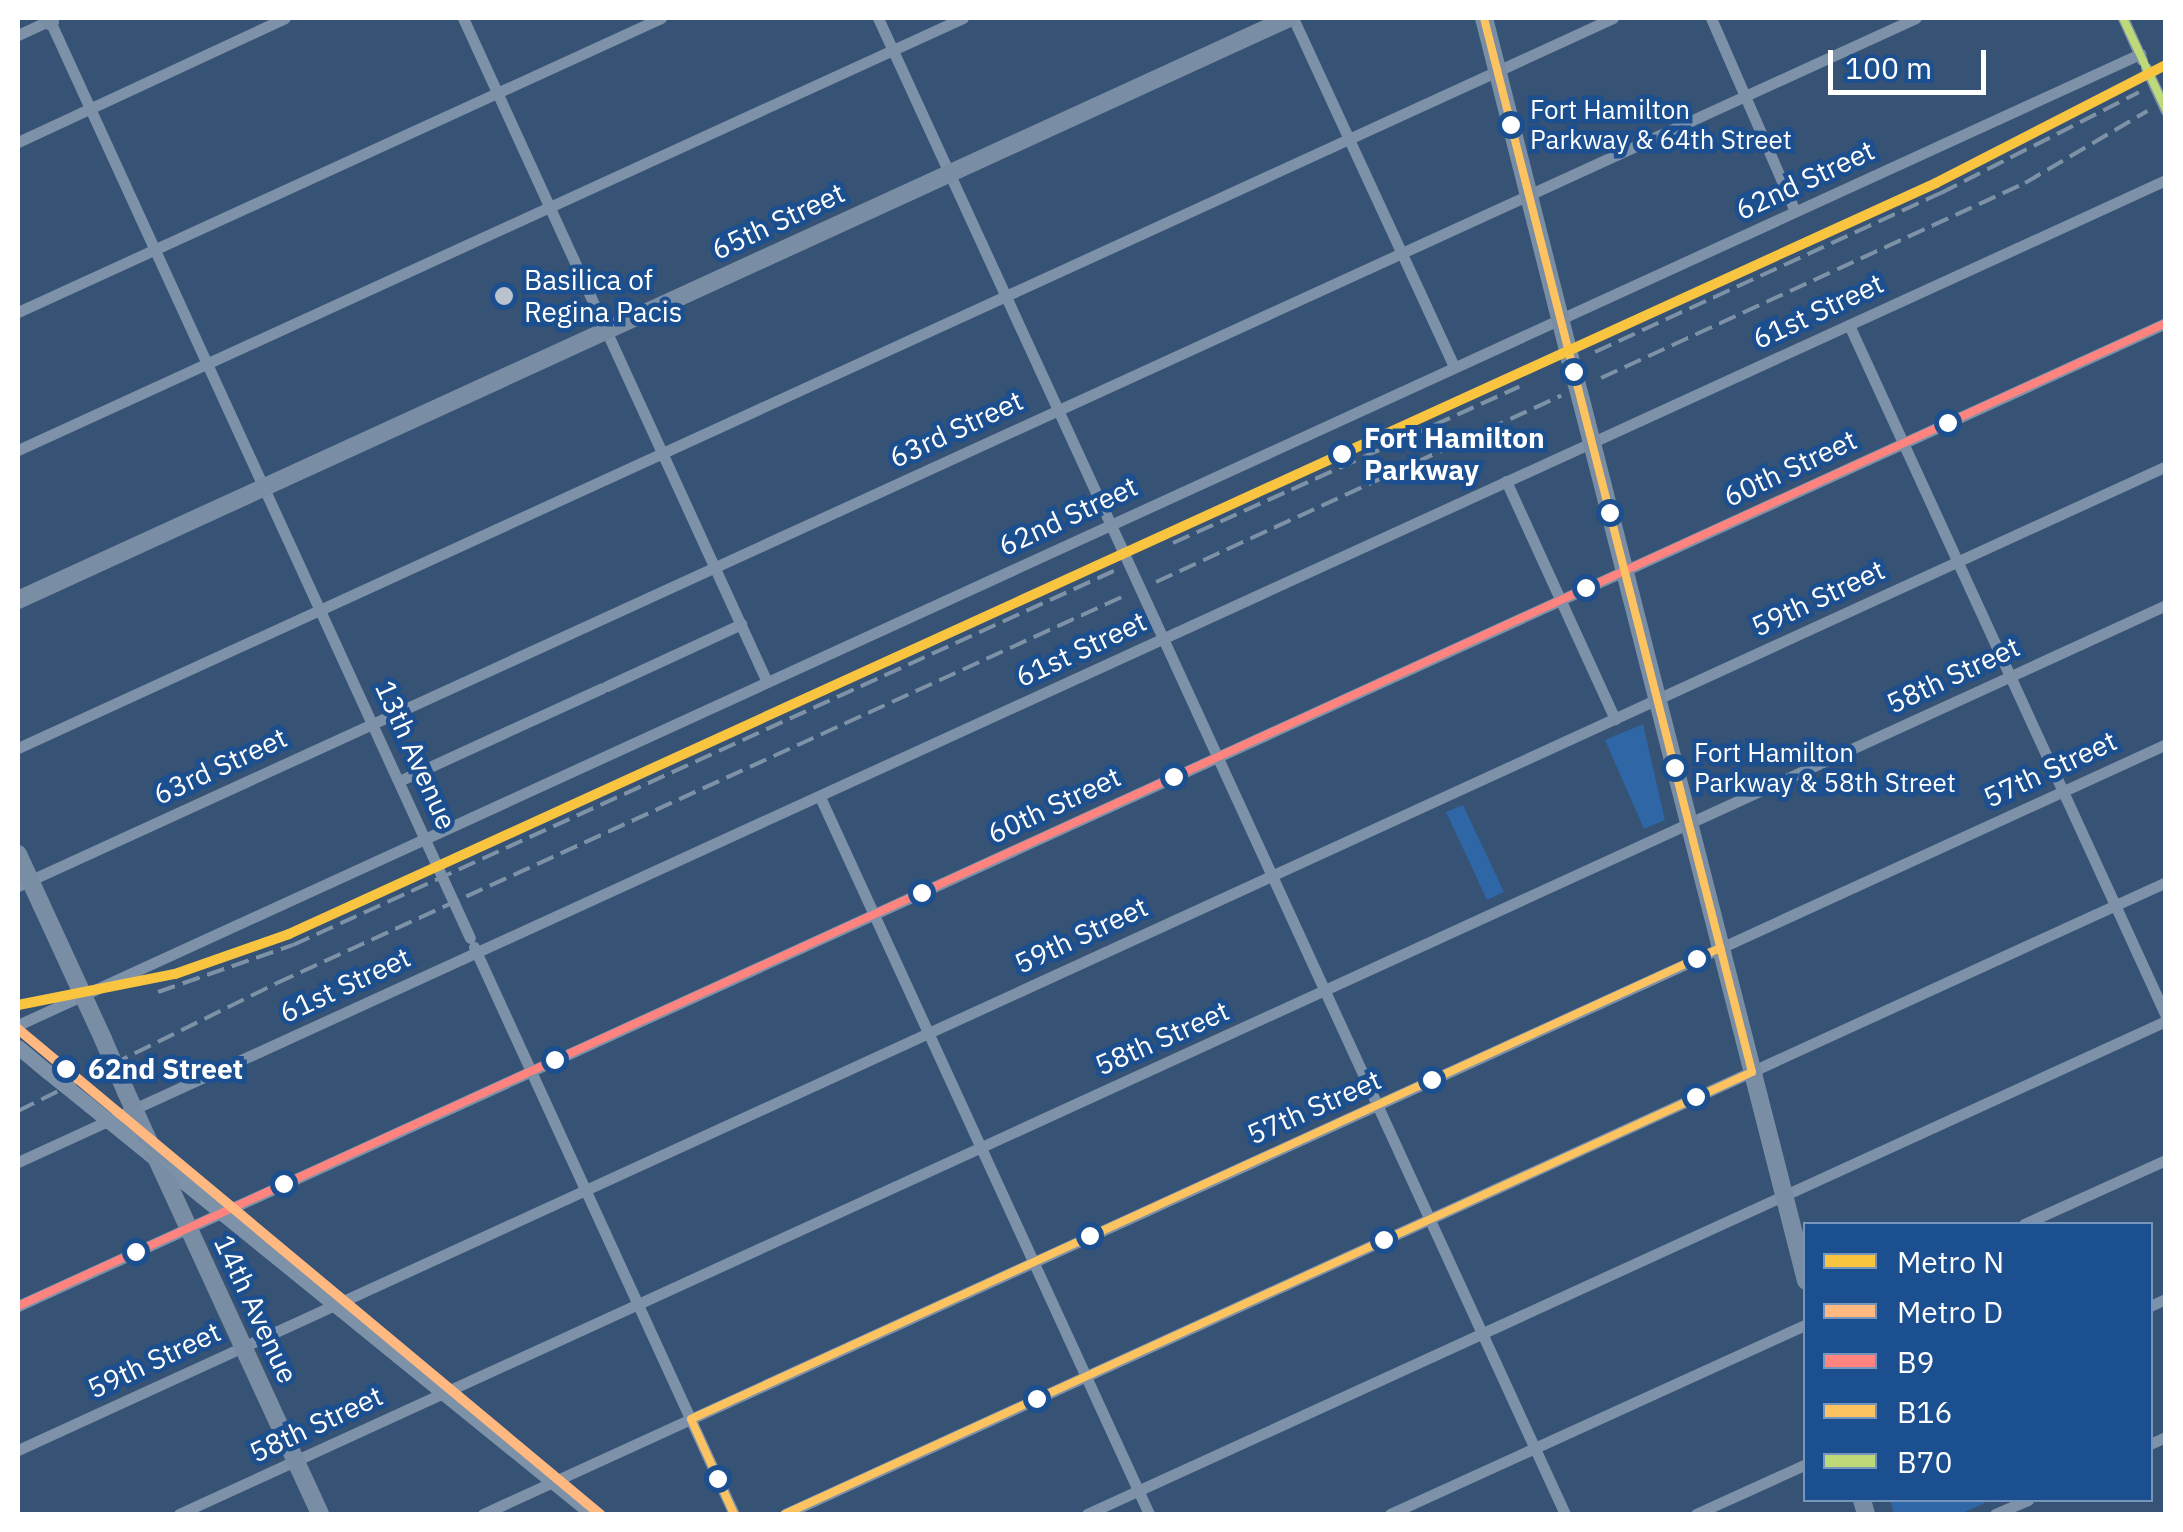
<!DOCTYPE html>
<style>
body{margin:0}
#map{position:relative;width:2183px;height:1532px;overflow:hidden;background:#365274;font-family:"IBM Plex Sans",sans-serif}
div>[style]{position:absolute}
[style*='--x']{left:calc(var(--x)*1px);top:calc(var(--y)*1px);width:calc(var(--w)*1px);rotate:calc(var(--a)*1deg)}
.green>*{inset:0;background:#2f66a5}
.minor>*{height:11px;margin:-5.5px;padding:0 5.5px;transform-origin:5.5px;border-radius:5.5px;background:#7d92a8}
.tertiary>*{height:15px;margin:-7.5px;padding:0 7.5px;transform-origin:7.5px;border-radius:7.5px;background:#7d92a8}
.secondary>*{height:18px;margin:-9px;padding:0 9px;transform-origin:9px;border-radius:9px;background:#798da4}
.rail>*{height:4px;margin-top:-2px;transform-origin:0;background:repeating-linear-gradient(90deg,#7e92a7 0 18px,transparent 0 26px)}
.minor-bridge>*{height:11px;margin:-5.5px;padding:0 5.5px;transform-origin:5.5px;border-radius:5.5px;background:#7d92a8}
.tertiary-bridge>*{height:15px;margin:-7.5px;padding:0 7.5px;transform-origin:7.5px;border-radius:7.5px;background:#7d92a8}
.secondary-bridge>*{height:18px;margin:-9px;padding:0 9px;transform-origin:9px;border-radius:9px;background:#798da4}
.bus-1>*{height:8px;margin:-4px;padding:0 4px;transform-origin:4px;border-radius:4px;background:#ff8480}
.bus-2>*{height:8px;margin:-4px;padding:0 4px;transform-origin:4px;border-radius:4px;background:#fec361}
.bus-3>*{height:8px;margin:-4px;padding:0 4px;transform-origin:4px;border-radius:4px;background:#bdd978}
.metro-1>*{height:10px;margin:-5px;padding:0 5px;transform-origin:5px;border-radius:5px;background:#f9c541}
.metro-2>*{height:10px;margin:-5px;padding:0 5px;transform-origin:5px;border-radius:5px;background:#ffb880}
.dots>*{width:28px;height:28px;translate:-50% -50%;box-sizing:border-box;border:5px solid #1b4f8f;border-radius:50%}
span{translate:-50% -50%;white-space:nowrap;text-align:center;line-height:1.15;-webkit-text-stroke:9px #1b4f8f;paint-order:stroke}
.bus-label{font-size:26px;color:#fff}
.left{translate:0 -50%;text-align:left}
.street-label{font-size:28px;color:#fff}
.poi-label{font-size:28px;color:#fff}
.stop-label{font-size:28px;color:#fff;font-weight:700}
.frame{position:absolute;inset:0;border:20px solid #fff;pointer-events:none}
.legend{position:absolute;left:1803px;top:1222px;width:350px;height:280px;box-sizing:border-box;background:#1b4f8f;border:2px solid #7695bc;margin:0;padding:12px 18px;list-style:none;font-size:30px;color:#fff}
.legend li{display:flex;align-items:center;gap:20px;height:50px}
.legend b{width:50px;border:2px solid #7695bc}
.scale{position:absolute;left:1828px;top:50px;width:158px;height:45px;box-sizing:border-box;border:5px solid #fff;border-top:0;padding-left:12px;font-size:30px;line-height:35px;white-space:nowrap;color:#fff;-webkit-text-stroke:8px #1b4f8f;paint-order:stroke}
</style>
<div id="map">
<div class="green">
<i style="clip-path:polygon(1643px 724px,1665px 820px,1644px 829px,1605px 740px)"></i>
<i style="clip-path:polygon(1463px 805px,1504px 892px,1487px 900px,1446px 812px)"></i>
<i style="clip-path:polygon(1890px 1500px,1984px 1500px,1985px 1503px,1960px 1514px,1894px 1514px)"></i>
</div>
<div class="minor">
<i style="--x:463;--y:18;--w:730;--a:65.4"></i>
<i style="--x:878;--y:18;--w:582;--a:65.33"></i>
<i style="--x:1293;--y:18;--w:384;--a:65.2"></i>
<i style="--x:1711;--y:18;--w:210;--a:66.5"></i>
<i style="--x:2123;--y:18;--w:46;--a:65.7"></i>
<i style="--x:50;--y:21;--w:917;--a:65.39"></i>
<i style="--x:18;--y:35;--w:38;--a:-25"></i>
<i style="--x:18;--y:142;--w:294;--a:-24.9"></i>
<i style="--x:18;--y:312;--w:707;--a:-24.57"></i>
<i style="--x:1849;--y:325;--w:760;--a:65.36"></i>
<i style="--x:18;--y:450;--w:1039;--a:-24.57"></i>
<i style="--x:1506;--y:481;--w:262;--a:65.4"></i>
<i style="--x:1155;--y:621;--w:983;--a:65.34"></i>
<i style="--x:607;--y:686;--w:148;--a:-24.8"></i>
<i style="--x:18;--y:748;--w:1754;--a:-24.59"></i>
<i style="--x:399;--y:781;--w:223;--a:-24.6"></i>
<i style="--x:820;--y:797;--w:789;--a:65.35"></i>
<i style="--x:18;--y:886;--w:2087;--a:-24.58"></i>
<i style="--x:474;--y:947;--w:624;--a:65.37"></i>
<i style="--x:18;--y:1025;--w:2334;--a:-24.59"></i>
<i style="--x:18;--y:1162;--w:2362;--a:-24.57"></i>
<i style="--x:2024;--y:1224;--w:156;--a:-24.3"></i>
<i style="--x:18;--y:1306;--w:2362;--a:-24.59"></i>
<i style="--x:2150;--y:1306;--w:17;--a:-24"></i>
<i style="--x:2150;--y:1444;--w:17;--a:-24"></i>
<i style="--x:18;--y:1450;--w:2363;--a:-24.61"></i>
<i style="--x:179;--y:1514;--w:2185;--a:-24.58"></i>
<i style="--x:483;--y:1514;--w:1851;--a:-24.58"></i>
<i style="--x:785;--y:1514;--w:1519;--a:-24.59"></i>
<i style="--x:1087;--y:1514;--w:1186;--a:-24.56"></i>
<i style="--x:1390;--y:1514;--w:457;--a:-24.5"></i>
<i style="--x:1696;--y:1514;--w:121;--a:-24.4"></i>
<i style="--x:1995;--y:1514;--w:36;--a:-23"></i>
</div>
<div class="tertiary">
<i style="--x:18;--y:1047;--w:39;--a:40"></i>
<i style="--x:89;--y:1105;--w:649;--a:39.06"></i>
</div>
<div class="secondary">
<i style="--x:48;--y:18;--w:4;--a:56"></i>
<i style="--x:1484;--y:18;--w:352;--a:75.8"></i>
<i style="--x:1581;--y:400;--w:909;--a:75.67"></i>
<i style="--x:18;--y:600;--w:1398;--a:-24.6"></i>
<i style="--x:18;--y:854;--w:204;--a:65.3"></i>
<i style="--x:126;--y:1092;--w:464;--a:65.3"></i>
<i style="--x:1862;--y:1500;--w:15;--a:74"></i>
</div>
<div class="rail">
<i style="--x:1595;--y:352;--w:381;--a:-24.7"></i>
<i style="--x:1941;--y:193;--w:222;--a:-27"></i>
<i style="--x:1601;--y:378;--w:467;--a:-24.7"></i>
<i style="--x:2025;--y:183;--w:142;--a:-30.5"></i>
<i style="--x:1173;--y:543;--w:380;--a:-24.3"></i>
<i style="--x:1156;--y:582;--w:446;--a:-24.7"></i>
<i style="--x:158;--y:992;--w:143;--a:-19.2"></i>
<i style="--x:293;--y:945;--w:904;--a:-24.5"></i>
<i style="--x:18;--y:1045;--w:740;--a:39.3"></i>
<i style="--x:18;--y:1111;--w:289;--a:-26.3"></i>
<i style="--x:277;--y:983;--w:933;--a:-24.56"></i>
</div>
<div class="minor-bridge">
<i style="--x:2146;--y:68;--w:47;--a:65.1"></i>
<i style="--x:1121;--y:547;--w:81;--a:65.3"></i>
<i style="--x:432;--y:855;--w:91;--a:65.4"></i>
</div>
<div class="tertiary-bridge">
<i style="--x:48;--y:1072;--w:53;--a:38.8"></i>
</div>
<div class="secondary-bridge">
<i style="--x:1570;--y:359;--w:42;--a:75"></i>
<i style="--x:103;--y:1039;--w:58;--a:66.5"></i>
</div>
<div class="bus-1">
<i style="--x:18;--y:1306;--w:2362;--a:-24.59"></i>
</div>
<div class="bus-2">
<i style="--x:734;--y:1514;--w:104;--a:-114.4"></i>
<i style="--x:691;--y:1419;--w:1132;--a:-24.59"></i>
<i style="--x:785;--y:1514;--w:1063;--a:-24.56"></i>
<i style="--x:1752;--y:1072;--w:1088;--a:-104.27"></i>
</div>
<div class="bus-3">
<i style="--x:2123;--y:18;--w:102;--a:64.9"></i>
</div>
<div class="metro-1">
<i style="--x:18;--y:1005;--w:160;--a:-11.2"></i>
<i style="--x:175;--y:974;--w:121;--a:-19.3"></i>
<i style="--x:289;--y:934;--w:1810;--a:-24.51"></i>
<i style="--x:1936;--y:183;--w:259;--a:-27.2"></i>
</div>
<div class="metro-2">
<i style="--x:18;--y:1029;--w:758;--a:39.81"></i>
</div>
<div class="dots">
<i style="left:1511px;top:125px;background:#fff"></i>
<i style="left:504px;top:296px;background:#b9c2ce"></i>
<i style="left:1574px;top:372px;background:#fff"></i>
<i style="left:1948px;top:423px;background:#fff"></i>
<i style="left:1342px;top:454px;background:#fff"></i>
<i style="left:1610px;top:513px;background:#fff"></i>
<i style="left:1586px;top:588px;background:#fff"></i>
<i style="left:1675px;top:768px;background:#fff"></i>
<i style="left:1174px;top:777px;background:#fff"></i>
<i style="left:922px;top:893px;background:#fff"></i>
<i style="left:1697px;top:959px;background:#fff"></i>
<i style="left:555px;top:1060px;background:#fff"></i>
<i style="left:66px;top:1069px;background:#fff"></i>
<i style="left:1432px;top:1080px;background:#fff"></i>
<i style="left:1696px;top:1097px;background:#fff"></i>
<i style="left:284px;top:1184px;background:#fff"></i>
<i style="left:1090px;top:1236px;background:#fff"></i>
<i style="left:1384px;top:1240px;background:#fff"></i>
<i style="left:136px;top:1252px;background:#fff"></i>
<i style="left:1037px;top:1399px;background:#fff"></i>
<i style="left:718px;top:1479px;background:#fff"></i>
</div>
<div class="bus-label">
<span class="left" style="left:1530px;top:125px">Fort Hamilton<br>Parkway &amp; 64th Street</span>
<span class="left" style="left:1694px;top:768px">Fort Hamilton<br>Parkway &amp; 58th Street</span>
</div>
<div class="street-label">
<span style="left:1805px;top:180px;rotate:-25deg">62nd Street</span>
<span style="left:778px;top:221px;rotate:-25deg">65th Street</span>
<span style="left:1818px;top:311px;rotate:-25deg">61st Street</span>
<span style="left:956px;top:429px;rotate:-25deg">63rd Street</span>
<span style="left:1790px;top:468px;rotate:-25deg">60th Street</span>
<span style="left:1068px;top:516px;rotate:-25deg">62nd Street</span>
<span style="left:1818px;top:598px;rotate:-25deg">59th Street</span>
<span style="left:1081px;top:649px;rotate:-25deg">61st Street</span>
<span style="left:1953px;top:675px;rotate:-25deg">58th Street</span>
<span style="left:416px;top:755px;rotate:66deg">13th Avenue</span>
<span style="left:220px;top:766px;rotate:-25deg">63rd Street</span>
<span style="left:2050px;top:769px;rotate:-25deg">57th Street</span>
<span style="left:1054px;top:805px;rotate:-25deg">60th Street</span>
<span style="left:1081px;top:935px;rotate:-25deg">59th Street</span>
<span style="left:345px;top:985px;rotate:-25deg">61st Street</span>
<span style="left:1162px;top:1038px;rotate:-24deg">58th Street</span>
<span style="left:1314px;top:1107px;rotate:-24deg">57th Street</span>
<span style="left:256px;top:1309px;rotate:65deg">14th Avenue</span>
<span style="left:154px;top:1360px;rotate:-25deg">59th Street</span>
<span style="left:316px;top:1424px;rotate:-25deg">58th Street</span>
</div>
<div class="poi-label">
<span class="left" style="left:524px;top:296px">Basilica of<br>Regina Pacis</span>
</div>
<div class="stop-label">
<span class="left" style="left:1364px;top:454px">Fort Hamilton<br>Parkway</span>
<span class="left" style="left:88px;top:1069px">62nd Street</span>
</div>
<div class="frame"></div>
<ul class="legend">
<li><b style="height:12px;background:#f9c541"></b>Metro N</li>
<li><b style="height:12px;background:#ffb880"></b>Metro D</li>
<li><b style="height:12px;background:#ff8480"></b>B9</li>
<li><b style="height:12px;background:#fec361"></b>B16</li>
<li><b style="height:12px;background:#bdd978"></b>B70</li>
</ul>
<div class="scale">100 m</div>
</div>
